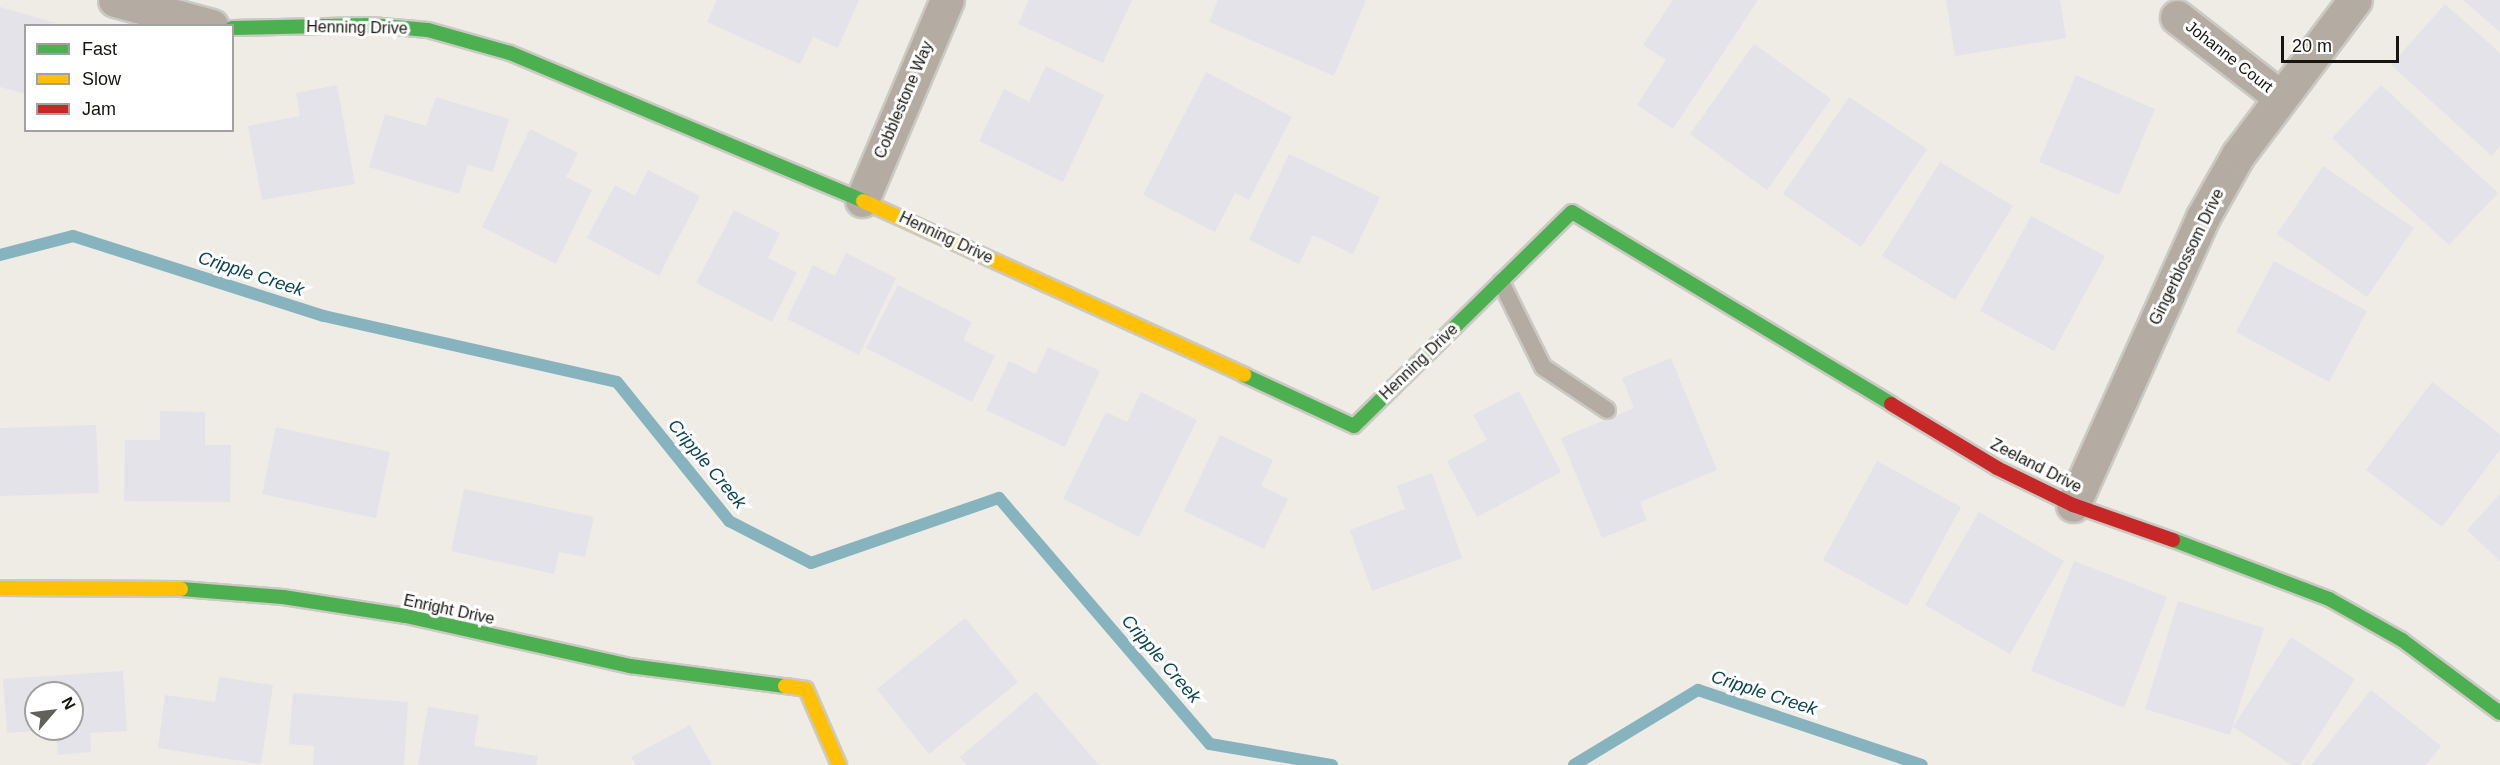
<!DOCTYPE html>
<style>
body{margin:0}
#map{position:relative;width:2500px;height:765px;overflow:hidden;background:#eeece4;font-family:Helvetica,sans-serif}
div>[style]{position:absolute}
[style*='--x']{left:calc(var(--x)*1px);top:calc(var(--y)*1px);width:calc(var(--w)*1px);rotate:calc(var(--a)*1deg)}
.stream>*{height:12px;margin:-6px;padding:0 6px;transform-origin:6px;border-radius:6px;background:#87b3bf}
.building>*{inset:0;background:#e4e3ea}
.roads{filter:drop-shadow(2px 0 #cbc9c3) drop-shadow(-2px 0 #cbc9c3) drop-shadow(0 2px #cbc9c3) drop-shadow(0 -2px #cbc9c3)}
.lane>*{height:16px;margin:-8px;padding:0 8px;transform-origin:8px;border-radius:8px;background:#b4aca2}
.street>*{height:33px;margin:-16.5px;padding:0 16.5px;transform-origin:16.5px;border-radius:16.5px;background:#b4aca2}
.fast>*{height:14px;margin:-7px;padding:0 7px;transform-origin:7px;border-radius:7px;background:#4caf50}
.slow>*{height:14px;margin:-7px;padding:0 7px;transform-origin:7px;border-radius:7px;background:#ffc107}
.jam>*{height:14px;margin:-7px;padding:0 7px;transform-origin:7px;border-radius:7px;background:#c62828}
span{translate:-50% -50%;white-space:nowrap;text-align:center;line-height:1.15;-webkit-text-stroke:6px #fff;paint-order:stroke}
.street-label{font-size:16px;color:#16150f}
.water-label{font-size:18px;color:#0b4654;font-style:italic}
.legend{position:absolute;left:24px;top:24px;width:210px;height:108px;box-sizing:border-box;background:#fff;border:2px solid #a2a19f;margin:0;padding:8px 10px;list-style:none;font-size:18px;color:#16150f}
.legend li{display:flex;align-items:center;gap:12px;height:30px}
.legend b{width:30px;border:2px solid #a2a19f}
.north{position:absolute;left:24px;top:681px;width:60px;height:60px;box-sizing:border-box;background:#fff;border:2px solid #a2a19f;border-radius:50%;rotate:62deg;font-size:16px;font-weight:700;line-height:24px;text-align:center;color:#16150f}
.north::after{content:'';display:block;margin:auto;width:21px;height:27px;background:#62605a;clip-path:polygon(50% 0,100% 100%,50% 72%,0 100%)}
.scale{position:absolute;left:2281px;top:36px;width:118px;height:27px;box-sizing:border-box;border:3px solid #16150f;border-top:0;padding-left:8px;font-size:18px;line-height:21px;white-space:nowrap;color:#16150f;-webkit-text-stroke:4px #fff;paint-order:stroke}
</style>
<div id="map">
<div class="stream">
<i style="--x:0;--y:255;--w:75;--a:-14.6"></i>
<i style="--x:73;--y:236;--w:263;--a:17.7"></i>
<i style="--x:324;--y:316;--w:300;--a:12.7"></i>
<i style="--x:617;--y:382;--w:179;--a:51.1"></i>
<i style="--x:729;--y:521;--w:92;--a:27.1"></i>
<i style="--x:811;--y:563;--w:199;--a:-19.1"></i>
<i style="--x:999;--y:498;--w:324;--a:49.4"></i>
<i style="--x:1210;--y:744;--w:124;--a:9.8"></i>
<i style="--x:1574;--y:765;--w:145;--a:-31.2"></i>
<i style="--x:1698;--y:690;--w:236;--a:18.5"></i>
</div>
<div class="building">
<i style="clip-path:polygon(717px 0,859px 0,838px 48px,813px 37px,800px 64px,707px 22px)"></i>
<i style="clip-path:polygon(1029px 0,1132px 0,1103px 63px,1018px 24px)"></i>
<i style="clip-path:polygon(1218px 0,1366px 0,1334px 76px,1209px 22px)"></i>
<i style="clip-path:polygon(1673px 0,1758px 0,1673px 129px,1637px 105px,1666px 60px,1643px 45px)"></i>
<i style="clip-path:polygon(1946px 0,2060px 0,2066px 38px,1955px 56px)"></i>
<i style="clip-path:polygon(2463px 0,2500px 0,2500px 32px)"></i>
<i style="clip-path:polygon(2445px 4px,2500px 53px,2500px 146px,2492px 156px,2391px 65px)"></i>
<i style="clip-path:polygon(0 7px,56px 23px,26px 26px,26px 94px,0 87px)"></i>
<i style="clip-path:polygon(1754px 44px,1831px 99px,1767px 190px,1690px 134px)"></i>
<i style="clip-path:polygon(1046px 66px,1104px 95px,1063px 182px,979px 141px,1004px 89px,1029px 102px)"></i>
<i style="clip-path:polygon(1206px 72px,1292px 117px,1249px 200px,1235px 193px,1215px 232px,1143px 195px)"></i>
<i style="clip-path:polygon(2076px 75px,2155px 109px,2119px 195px,2039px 162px)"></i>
<i style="clip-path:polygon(337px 85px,355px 184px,262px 200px,248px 126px,300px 116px,296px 93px)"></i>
<i style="clip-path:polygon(2381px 85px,2498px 193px,2449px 245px,2332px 138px)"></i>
<i style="clip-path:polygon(436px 97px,509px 119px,493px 172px,468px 165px,459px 194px,369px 167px,385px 114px,426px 126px)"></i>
<i style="clip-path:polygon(1849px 97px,1927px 149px,1861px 247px,1783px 194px)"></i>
<i style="clip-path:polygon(530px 129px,578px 153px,566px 177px,592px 190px,556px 264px,482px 227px)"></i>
<i style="clip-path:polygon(1289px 154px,1380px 197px,1353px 254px,1313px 235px,1299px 264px,1249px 240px)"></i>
<i style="clip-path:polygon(1940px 162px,2013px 206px,1955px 300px,1882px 256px)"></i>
<i style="clip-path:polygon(2323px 166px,2414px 228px,2367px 297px,2277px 234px)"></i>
<i style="clip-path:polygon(648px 170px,700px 196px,659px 276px,587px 238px,615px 185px,635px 196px)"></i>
<i style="clip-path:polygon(734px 210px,780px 233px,768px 258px,797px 273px,772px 322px,696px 283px)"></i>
<i style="clip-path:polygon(2031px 216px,2105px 256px,2054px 351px,1980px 311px)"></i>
<i style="clip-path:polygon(846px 253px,896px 278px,859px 355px,787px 319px,813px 265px,835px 276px)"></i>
<i style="clip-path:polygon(2274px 261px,2367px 311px,2329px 382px,2236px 332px)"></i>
<i style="clip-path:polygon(898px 285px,972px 322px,963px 340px,995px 356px,972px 402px,866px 348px)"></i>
<i style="clip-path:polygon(1048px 347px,1100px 371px,1065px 447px,986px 410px,1009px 361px,1036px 374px)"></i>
<i style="clip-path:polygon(1671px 358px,1717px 470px,1640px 502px,1647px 520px,1602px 538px,1561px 438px,1634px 408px,1622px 378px)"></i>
<i style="clip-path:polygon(2432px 382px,2500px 434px,2500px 450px,2442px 527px,2366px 470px)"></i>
<i style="clip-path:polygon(1519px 391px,1561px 472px,1477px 517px,1447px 461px,1487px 440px,1473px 415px)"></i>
<i style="clip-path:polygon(1141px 392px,1197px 420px,1139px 537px,1063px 499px,1106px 412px,1127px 422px)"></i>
<i style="clip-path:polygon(160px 411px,205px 412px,205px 445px,231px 445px,230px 502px,124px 501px,125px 440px,160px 440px)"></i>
<i style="clip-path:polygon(96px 425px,99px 493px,0 496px,0 428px)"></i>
<i style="clip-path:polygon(276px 427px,390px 452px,376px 518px,262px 494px)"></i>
<i style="clip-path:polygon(1220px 435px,1273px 460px,1261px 486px,1288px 499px,1264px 549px,1184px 511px)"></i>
<i style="clip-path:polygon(1877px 461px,1961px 507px,1907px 606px,1823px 560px)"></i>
<i style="clip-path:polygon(1432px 473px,1462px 558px,1372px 591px,1350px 530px,1405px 509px,1397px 486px)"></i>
<i style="clip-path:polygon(464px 489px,594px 517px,585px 557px,559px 552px,554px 574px,451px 551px)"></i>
<i style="clip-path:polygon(2500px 494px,2500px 561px,2467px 530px)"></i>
<i style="clip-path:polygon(1979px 512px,2064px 561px,2010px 654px,1925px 605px)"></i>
<i style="clip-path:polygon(2074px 561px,2167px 597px,2124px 708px,2031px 671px)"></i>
<i style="clip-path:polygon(2178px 601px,2264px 628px,2230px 735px,2145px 709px)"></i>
<i style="clip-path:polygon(965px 618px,1018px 682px,929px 754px,877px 689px)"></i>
<i style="clip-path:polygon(2291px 637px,2355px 679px,2300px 765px,2292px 765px,2233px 727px)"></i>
<i style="clip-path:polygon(123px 671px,127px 731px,90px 733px,91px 752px,58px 755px,56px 729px,72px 729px,72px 693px,36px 693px,36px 731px,7px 733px,3px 679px)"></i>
<i style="clip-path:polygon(219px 677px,273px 685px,261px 764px,158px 748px,165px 695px,215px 702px)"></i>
<i style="clip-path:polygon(2371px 690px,2441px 746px,2426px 765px,2311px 765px)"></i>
<i style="clip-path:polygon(1036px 692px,1099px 765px,966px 765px,960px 757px)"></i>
<i style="clip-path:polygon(293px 693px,408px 702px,404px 765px,313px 765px,314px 746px,289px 744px)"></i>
<i style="clip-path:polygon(428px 707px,479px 715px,474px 746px,538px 756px,536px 765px,418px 765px)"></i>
<i style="clip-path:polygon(690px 725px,712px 765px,636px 765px,631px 757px)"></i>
</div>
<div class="roads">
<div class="lane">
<i style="--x:1501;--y:282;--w:95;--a:63.7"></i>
<i style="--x:1543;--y:367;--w:77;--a:33.9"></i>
</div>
<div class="street">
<i style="--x:115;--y:0;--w:100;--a:15"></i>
<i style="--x:2177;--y:17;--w:130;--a:37.8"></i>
<i style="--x:862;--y:200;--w:217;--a:-67"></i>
<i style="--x:2073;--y:505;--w:316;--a:-65.7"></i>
<i style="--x:2203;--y:217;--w:71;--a:-60.6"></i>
<i style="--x:2238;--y:155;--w:194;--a:-53"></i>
</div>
<div class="fast">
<i style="--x:232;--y:28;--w:139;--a:-1.2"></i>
<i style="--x:371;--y:25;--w:57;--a:5"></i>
<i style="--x:428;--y:30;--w:85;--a:15.7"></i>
<i style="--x:510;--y:53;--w:383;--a:22.7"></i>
<i style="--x:1244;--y:375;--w:121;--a:24.9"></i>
<i style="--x:1354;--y:426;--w:305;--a:-44.5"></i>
<i style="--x:1572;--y:212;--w:372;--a:31"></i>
<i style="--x:2173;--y:540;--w:167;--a:20.7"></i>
<i style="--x:2329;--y:599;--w:84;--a:29.3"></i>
<i style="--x:2402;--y:640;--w:122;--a:36.7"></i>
<i style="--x:181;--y:589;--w:102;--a:4.5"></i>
<i style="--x:283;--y:597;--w:124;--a:8.8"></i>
<i style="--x:406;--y:616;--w:230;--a:12.6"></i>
<i style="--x:630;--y:666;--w:156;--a:7.4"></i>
</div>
<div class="slow">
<i style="--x:863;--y:201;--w:419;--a:24.5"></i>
<i style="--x:0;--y:588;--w:181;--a:0.3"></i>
<i style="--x:785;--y:686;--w:21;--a:8"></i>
<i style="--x:806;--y:689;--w:83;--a:66.5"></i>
</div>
<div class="jam">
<i style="--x:1891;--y:404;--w:124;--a:31.1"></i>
<i style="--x:1997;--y:468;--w:85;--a:26"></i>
<i style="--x:2073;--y:505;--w:106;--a:19.3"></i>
</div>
</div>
<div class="street-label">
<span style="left:357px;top:28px;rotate:1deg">Henning Drive</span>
<span style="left:2229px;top:57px;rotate:38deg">Johanne Court</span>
<span style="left:904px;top:100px;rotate:-67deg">Cobblestone Way</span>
<span style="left:946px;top:238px;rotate:25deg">Henning Drive</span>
<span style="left:2187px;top:257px;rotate:-64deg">Gingerblossom Drive</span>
<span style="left:1419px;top:362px;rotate:-44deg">Henning Drive</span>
<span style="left:2036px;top:466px;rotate:27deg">Zeeland Drive</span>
<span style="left:449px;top:610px;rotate:12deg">Enright Drive</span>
</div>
<div class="water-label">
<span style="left:251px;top:274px;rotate:18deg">Cripple Creek</span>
<span style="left:707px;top:464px;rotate:50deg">Cripple Creek</span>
<span style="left:1161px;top:659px;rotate:49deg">Cripple Creek</span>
<span style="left:1764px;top:693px;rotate:18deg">Cripple Creek</span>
</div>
<ul class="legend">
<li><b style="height:8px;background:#4caf50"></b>Fast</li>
<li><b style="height:8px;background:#ffc107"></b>Slow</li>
<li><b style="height:8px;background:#c62828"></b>Jam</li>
</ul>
<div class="north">N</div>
<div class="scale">20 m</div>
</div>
